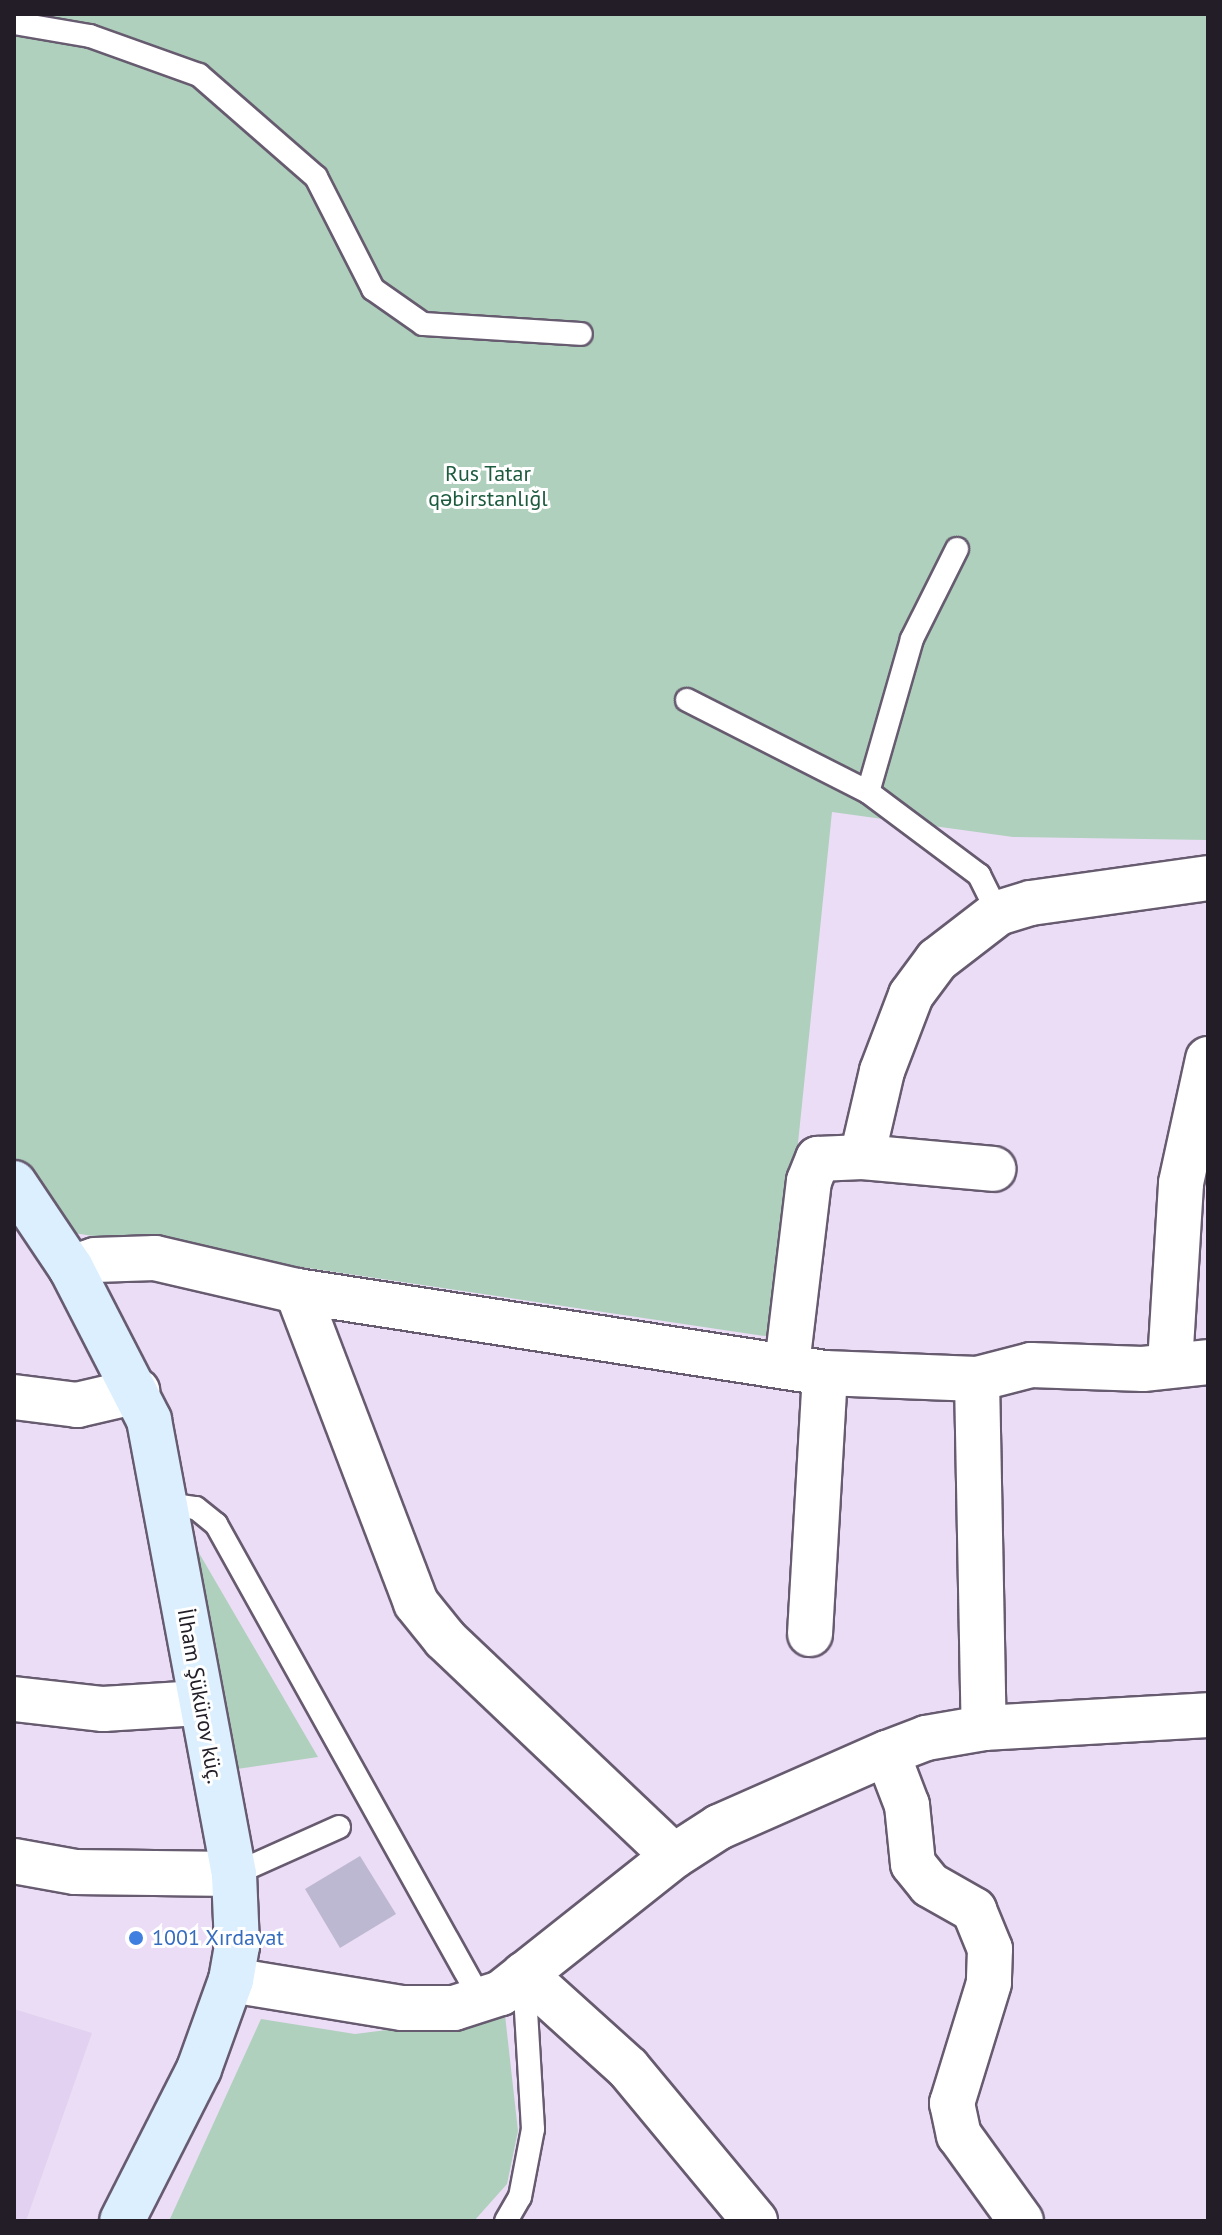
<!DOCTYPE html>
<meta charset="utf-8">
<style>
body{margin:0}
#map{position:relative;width:1222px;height:2235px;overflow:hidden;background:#ebddf6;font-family:"PT Sans",sans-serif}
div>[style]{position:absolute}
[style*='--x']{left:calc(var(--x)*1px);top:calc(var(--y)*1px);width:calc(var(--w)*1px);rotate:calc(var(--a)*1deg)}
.built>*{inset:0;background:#e2d1f0}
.green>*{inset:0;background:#afd0bc}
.building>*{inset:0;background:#bdb8d1}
.roads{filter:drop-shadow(2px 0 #675b70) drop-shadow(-2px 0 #675b70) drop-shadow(0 2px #675b70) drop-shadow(0 -2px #675b70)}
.lane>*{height:22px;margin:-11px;padding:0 11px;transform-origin:11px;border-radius:11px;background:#fff}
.street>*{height:44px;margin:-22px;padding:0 22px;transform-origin:22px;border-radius:22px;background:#fff}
.secondary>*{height:44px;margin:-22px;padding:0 22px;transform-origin:22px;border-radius:22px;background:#dbeffe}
.dots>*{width:22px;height:22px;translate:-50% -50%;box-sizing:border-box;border:4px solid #fff;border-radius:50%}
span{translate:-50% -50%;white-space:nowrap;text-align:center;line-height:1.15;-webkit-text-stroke:6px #fff;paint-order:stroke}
.park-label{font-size:22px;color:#1c5b3e}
.street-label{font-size:22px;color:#221d26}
.shop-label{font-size:22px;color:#366cbe}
.left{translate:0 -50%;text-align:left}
.frame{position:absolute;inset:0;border:16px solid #221d26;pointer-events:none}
</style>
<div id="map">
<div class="built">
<i style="clip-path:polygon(14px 2009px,92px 2033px,26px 2221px,14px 2221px)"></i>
</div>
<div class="green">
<i style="clip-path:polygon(14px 14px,1208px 14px,1208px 840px,1013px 837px,832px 812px,778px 1338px,40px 1228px,14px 1176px)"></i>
<i style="clip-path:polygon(192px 1541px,318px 1757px,237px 1769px)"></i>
<i style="clip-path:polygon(505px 2015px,518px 2131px,507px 2184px,474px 2221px,169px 2221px,261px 2019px,355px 2034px)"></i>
</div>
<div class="building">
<i style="clip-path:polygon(360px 1856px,396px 1914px,340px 1948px,305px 1889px)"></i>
</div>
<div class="roads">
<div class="lane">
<i style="--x:14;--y:23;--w:77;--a:9.7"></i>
<i style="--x:90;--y:36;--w:116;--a:19.7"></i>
<i style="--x:199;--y:75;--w:155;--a:41.1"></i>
<i style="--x:316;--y:177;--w:126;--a:63"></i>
<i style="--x:373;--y:289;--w:61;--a:35"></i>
<i style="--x:423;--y:324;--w:158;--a:3.6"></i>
<i style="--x:957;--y:549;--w:101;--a:116.6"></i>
<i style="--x:912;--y:639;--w:159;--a:106"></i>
<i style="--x:868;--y:792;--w:139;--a:36.8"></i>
<i style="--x:979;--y:875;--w:42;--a:63.4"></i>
<i style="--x:687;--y:700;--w:203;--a:26.9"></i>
<i style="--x:167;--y:1504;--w:29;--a:8"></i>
<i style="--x:196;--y:1508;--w:26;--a:39"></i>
<i style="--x:216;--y:1524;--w:545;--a:60.89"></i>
<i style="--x:234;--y:1874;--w:115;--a:-24.1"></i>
<i style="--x:506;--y:2221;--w:28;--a:-60"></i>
<i style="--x:520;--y:2197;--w:69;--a:-79.2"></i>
<i style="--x:533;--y:2129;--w:153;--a:-93.4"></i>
</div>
<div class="street">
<i style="--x:862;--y:1157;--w:132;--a:5.2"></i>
<i style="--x:71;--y:1268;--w:25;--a:-18"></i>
<i style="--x:95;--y:1260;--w:60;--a:-1.9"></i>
<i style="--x:155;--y:1258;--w:146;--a:13.1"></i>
<i style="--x:297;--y:1291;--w:534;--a:8.83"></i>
<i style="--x:825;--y:1373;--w:152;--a:2.3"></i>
<i style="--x:977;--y:1379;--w:56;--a:-14.5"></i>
<i style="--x:1031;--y:1365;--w:112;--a:2"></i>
<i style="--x:1143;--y:1369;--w:65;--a:-6.1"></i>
<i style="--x:297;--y:1291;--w:334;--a:69.1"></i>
<i style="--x:416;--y:1603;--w:46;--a:51.1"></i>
<i style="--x:445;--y:1639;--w:315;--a:43.5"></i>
<i style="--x:1170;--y:1364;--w:181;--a:-86.5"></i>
<i style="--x:1181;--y:1183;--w:127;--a:-77.7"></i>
<i style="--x:787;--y:1365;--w:185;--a:-83.2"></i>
<i style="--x:809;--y:1181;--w:24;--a:-68"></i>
<i style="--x:818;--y:1159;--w:44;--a:-2.6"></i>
<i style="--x:862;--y:1157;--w:88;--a:-76.9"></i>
<i style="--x:882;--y:1071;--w:81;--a:-69.1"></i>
<i style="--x:911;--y:995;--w:44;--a:-53.4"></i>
<i style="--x:937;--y:960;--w:77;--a:-37.6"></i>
<i style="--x:998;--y:913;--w:34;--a:-17"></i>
<i style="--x:1031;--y:903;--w:179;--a:-8"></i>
<i style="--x:977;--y:1379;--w:349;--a:88.9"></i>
<i style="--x:14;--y:1397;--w:64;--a:7.2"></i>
<i style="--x:77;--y:1405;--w:62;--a:-13.1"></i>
<i style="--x:810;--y:1634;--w:261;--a:-86.7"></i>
<i style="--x:14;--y:1699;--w:90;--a:6.4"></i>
<i style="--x:103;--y:1709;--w:96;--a:-3.6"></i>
<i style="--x:887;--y:1753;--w:56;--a:69"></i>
<i style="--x:907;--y:1805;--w:59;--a:84.2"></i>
<i style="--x:913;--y:1864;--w:27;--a:51"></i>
<i style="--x:930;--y:1885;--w:51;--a:29.6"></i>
<i style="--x:974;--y:1910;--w:42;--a:67.7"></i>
<i style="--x:990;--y:1949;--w:34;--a:92"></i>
<i style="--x:989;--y:1983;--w:126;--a:107.1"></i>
<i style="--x:952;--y:2103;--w:33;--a:78"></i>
<i style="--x:959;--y:2135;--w:106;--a:54.2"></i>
<i style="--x:14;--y:1861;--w:62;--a:10.2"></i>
<i style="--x:75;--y:1872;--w:159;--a:0.7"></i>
<i style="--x:524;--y:1974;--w:140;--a:42.1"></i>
<i style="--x:628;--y:2068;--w:199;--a:50.3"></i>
<i style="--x:231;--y:1980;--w:173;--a:9.3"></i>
<i style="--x:402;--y:2008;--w:52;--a:0"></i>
<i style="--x:454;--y:2008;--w:49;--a:-17.7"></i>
<i style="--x:501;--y:1993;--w:221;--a:-38.4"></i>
<i style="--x:674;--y:1856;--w:54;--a:-32.8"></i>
<i style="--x:719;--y:1827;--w:184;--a:-23.8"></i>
<i style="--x:887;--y:1753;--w:42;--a:-21"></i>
<i style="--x:926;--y:1738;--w:59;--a:-9.8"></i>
<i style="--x:984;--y:1728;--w:224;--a:-3.3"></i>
</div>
<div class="secondary">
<i style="--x:14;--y:1183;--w:102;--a:56.2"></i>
<i style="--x:71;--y:1268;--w:171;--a:62.8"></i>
<i style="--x:149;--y:1420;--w:462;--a:79.4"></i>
<i style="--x:234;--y:1874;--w:72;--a:87.6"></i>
<i style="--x:237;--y:1946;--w:35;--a:100"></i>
<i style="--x:231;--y:1980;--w:95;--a:109.8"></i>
<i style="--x:199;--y:2069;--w:170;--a:116.9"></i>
</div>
</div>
<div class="dots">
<i style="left:136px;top:1938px;background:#3f7fe0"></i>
</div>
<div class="park-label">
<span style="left:488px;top:486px">Rus Tatar<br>qəbirstanlığl</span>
</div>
<div class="street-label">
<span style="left:200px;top:1696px;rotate:80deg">İlham Şükürov küç.</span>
</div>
<div class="shop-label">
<span class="left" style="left:152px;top:1938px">1001 Xırdavat</span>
</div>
<div class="frame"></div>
</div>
